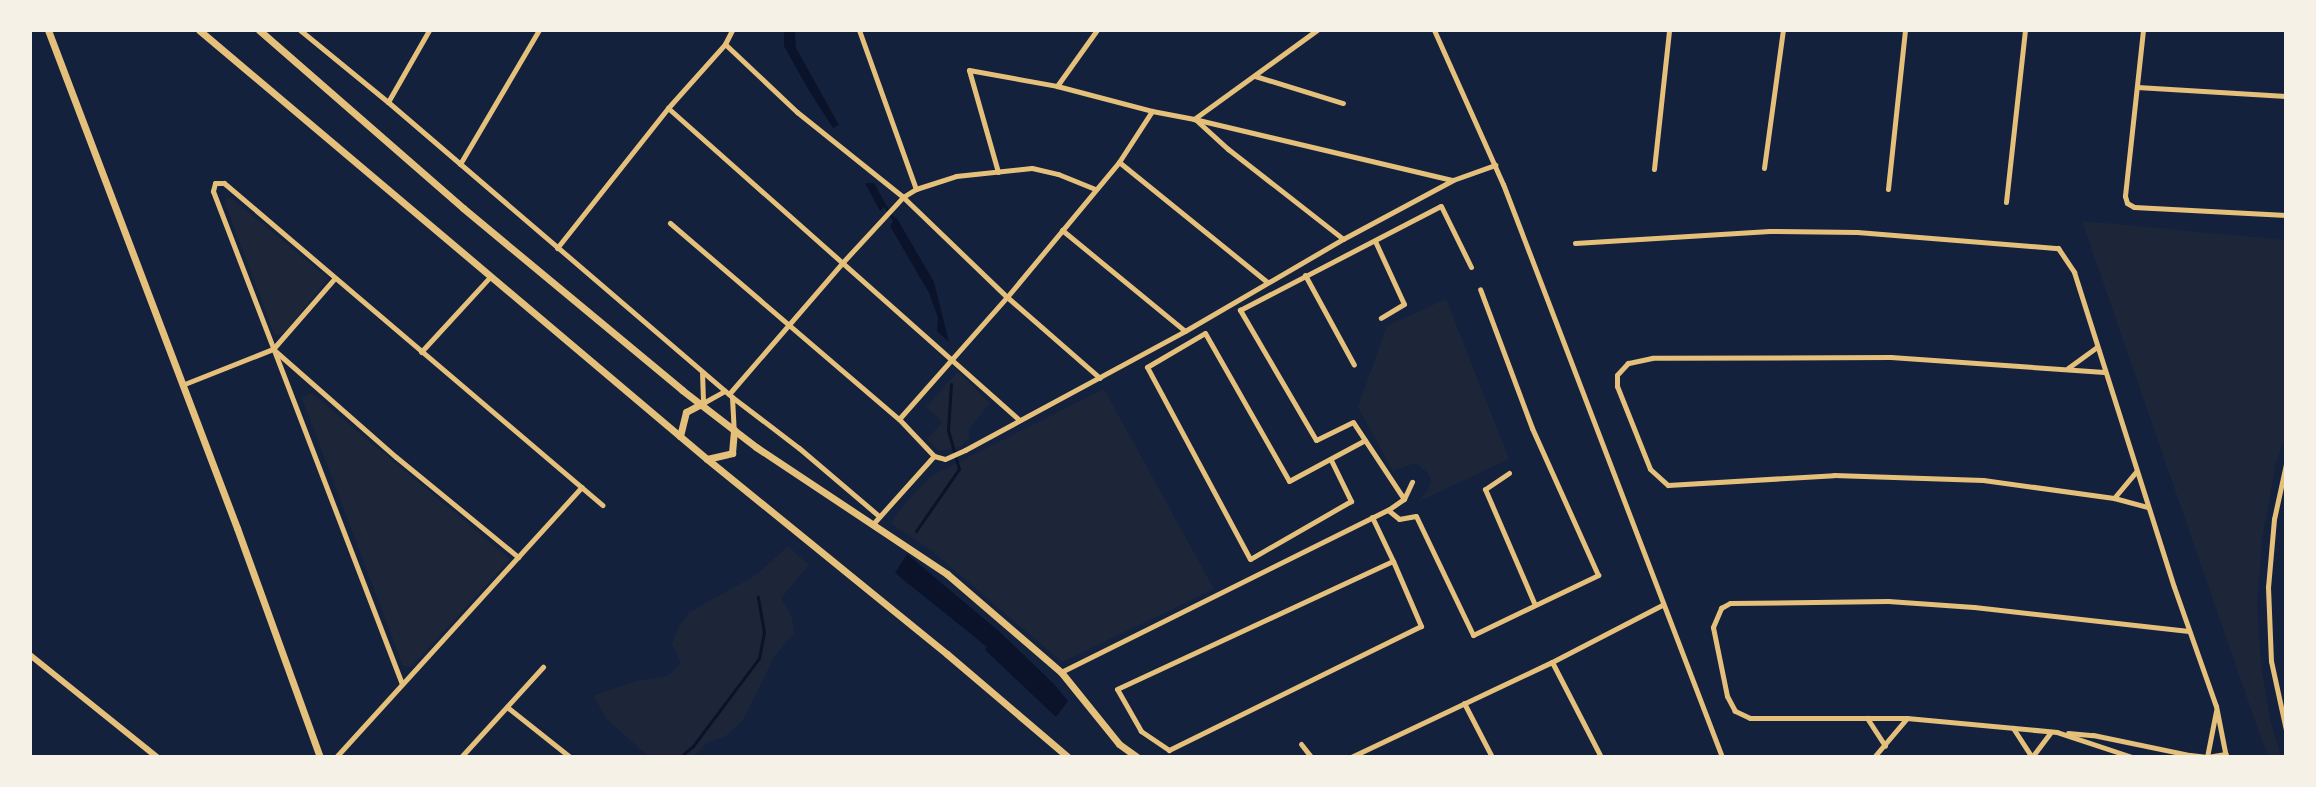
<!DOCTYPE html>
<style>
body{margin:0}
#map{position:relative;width:2316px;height:787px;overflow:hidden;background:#14213d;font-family:"IBM Plex Serif",serif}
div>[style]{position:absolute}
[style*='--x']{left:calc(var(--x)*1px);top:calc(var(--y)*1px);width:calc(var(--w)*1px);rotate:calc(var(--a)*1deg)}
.green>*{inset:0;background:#1d2539}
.water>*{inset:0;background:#0b132b}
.stream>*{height:3px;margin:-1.5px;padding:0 1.5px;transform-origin:1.5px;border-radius:1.5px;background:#0b132b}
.minor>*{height:5px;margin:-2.5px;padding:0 2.5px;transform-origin:2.5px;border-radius:2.5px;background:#e5c07b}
.tertiary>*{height:6px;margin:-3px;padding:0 3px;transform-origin:3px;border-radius:3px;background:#e5c07b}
.secondary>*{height:7px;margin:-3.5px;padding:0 3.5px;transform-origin:3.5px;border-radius:3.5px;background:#e5c07b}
span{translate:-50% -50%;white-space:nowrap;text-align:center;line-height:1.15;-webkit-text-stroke:5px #f6f1e7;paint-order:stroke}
.frame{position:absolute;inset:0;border:32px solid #f6f1e7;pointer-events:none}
</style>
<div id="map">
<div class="green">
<i style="clip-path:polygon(227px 198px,232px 199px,328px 278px,287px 330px,279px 335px,274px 334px,225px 203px)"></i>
<i style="clip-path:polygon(2082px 221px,2286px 240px,2286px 436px,2276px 462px,2262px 540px,2257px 605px,2261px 665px,2271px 723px,2281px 757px,2269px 757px,2262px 741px)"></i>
<i style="clip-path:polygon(1446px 299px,1509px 459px,1418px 502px,1429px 488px,1431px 479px,1427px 472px,1415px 463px,1393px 471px,1358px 407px,1387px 326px)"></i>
<i style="clip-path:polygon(958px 372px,990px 403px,969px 429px,969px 438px,959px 447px,939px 451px,927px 439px,943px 422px,926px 407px)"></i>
<i style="clip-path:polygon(1104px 389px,1214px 589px,1062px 662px,932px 551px,891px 523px,902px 507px,931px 476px)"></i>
<i style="clip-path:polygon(312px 393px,510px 559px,411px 667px,403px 666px,302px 398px)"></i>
<i style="clip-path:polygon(788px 546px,809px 565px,781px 598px,792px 618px,794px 633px,774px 657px,743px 720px,726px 736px,706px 743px,694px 757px,649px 757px,607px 719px,593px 696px,636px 681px,667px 676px,681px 663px,672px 644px,679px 626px,690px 612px,756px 575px)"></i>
</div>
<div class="water">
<i style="clip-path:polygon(784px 30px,795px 30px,796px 48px,839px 125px,833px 128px,808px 89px,784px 46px)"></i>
<i style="clip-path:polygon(865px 183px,874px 183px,886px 205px,880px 211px)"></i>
<i style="clip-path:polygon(896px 217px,934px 282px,949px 342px,937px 331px,938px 318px,929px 293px,890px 226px)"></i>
<i style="clip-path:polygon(907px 554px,1001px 633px,1054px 684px,1068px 701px,1056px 717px,985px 650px,987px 647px,895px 573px)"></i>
</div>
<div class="stream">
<i style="--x:883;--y:203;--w:24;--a:57"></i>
<i style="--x:916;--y:531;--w:75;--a:-55.3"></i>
<i style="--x:959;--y:469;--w:41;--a:-105.8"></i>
<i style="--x:948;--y:430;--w:46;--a:-86.3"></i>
<i style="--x:680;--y:757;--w:17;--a:-40"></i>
<i style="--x:693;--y:746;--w:110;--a:-53.1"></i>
<i style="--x:759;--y:658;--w:26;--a:-79"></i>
<i style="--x:764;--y:632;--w:36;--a:-100"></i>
</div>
<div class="minor">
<i style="--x:300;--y:30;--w:114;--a:39.3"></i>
<i style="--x:388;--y:102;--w:453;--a:40.6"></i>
<i style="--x:732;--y:397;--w:84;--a:37.3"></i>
<i style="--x:799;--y:448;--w:105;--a:40.4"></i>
<i style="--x:859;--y:30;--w:169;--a:70.3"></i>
<i style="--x:1434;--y:30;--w:169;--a:65.9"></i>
<i style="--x:1503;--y:184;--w:613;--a:69.08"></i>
<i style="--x:2143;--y:30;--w:167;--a:96.2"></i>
<i style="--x:2125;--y:196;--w:7;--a:74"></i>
<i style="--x:2127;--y:203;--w:8;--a:30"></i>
<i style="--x:2134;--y:207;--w:152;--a:3"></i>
<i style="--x:725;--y:44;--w:99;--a:43.4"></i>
<i style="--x:797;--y:112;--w:136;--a:38.7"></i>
<i style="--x:903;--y:197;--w:144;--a:43.9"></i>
<i style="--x:1007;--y:297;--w:123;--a:41.1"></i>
<i style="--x:1255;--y:76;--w:92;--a:17.1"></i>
<i style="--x:1057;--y:86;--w:69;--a:-54.5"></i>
<i style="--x:2137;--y:87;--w:149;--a:3.5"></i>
<i style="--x:388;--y:102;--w:83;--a:-60.3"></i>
<i style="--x:668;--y:108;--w:470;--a:41.6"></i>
<i style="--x:1194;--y:119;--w:152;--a:-35.9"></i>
<i style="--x:1195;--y:119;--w:45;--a:42.3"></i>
<i style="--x:1228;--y:149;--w:146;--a:38"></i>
<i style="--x:1119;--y:162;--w:191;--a:39"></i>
<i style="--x:460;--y:164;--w:156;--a:-59.5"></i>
<i style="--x:1764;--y:168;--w:139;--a:-82.2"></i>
<i style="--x:1654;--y:169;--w:140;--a:-83.8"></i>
<i style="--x:998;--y:172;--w:106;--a:-105.9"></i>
<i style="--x:969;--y:70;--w:89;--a:10.3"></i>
<i style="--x:1057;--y:86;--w:98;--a:14.7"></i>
<i style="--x:1152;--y:111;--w:43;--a:10.8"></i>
<i style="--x:1194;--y:119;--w:265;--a:13.3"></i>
<i style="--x:1888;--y:189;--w:160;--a:-83.9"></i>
<i style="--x:2006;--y:202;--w:173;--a:-83.7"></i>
<i style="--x:670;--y:223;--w:301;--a:40.6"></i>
<i style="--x:899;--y:419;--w:51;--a:46.6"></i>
<i style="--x:1062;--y:230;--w:159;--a:39.4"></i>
<i style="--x:1375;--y:241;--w:69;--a:65.3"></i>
<i style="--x:1404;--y:304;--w:27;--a:149"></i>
<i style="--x:1575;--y:243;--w:195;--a:-3.5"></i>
<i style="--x:1770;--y:231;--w:87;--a:0.7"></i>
<i style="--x:1857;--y:232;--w:202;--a:4.6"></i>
<i style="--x:2058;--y:248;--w:29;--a:56"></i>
<i style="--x:2074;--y:272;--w:330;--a:72.4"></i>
<i style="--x:2174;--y:587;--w:126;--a:70.6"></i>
<i style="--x:2216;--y:706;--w:52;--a:78.9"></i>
<i style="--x:557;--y:248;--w:179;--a:-51.6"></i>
<i style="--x:668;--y:108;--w:86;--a:-48.3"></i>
<i style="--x:725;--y:44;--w:16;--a:-63"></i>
<i style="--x:1305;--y:275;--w:102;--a:61.4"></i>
<i style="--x:274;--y:350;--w:162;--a:41.3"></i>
<i style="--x:396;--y:457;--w:158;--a:39.3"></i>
<i style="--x:421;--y:352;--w:102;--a:-47.4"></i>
<i style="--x:2068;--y:368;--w:34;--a:-36"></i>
<i style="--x:702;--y:372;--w:31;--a:88"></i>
<i style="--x:703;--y:403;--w:25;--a:-29"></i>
<i style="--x:2104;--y:372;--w:214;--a:-176"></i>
<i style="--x:1891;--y:357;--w:239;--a:179.8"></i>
<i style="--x:1652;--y:358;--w:25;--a:168"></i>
<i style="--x:1628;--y:363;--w:16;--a:133"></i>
<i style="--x:1617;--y:375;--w:11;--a:90"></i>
<i style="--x:1617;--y:386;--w:89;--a:68.3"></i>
<i style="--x:1650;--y:469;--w:24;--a:42"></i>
<i style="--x:1668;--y:485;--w:166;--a:-3.4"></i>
<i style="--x:1834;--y:475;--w:149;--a:1.9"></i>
<i style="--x:1983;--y:480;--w:132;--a:7.8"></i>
<i style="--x:2114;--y:498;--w:35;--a:15"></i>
<i style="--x:182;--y:385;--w:98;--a:-21.6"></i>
<i style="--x:273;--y:349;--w:93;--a:-48.9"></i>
<i style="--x:729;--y:394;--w:174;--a:-49.2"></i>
<i style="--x:843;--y:262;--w:88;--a:-47.3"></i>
<i style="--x:903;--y:197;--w:15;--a:-32"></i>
<i style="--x:916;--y:189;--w:42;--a:-18"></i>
<i style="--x:956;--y:176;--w:76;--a:-6"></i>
<i style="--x:1032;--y:168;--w:27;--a:13"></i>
<i style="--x:1058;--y:174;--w:40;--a:22"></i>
<i style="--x:732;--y:397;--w:33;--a:87"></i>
<i style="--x:899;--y:419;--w:163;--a:-48.5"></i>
<i style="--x:1007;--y:297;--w:175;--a:-50.3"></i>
<i style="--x:1119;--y:162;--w:61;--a:-57.1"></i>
<i style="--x:934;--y:456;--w:11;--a:15"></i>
<i style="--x:945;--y:459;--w:22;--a:-24"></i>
<i style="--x:965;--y:450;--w:250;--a:-28.4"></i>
<i style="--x:1185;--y:331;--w:183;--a:-30.2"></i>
<i style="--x:1343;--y:239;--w:125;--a:-28.2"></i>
<i style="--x:1453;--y:180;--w:45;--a:-19.7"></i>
<i style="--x:1331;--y:460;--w:46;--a:64"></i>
<i style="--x:1351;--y:501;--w:116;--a:150.1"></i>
<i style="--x:1250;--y:559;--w:218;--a:-118.2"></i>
<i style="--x:1147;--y:367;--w:67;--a:-30.4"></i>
<i style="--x:1205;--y:333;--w:170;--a:60.4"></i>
<i style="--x:1289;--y:481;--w:86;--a:-28.3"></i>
<i style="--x:2286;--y:464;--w:56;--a:102.3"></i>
<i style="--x:2274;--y:519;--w:68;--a:95"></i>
<i style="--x:2268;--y:587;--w:74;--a:87.7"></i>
<i style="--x:2271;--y:661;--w:71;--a:77.7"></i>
<i style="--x:1509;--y:473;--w:29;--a:146"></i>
<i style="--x:1485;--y:489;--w:126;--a:66.7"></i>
<i style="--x:2114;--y:498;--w:34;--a:-50"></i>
<i style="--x:1404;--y:499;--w:92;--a:-123.5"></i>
<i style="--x:1353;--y:422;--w:41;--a:154.1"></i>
<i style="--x:1316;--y:440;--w:151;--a:-120.3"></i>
<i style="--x:1240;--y:310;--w:226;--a:-27.4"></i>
<i style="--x:1441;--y:206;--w:68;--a:63.8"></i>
<i style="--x:1388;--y:510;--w:14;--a:39"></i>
<i style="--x:1399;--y:519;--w:17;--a:-10"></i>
<i style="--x:1416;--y:516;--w:132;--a:64.4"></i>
<i style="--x:1473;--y:635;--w:139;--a:-25.6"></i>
<i style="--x:1598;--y:575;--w:161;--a:-114.2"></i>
<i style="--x:1532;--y:428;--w:148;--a:-110.5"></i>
<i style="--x:1372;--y:517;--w:49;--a:64.5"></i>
<i style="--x:1393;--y:561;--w:71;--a:66.7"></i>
<i style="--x:1421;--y:626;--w:281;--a:153.8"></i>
<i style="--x:1169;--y:750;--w:34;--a:-146"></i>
<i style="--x:1141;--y:731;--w:48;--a:-119.7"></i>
<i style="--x:1117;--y:689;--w:304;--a:-24.9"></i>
<i style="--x:872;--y:525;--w:93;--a:-48.1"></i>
<i style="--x:1552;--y:662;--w:107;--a:62.7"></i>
<i style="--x:1061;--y:672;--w:365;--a:-26.4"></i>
<i style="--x:1388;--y:510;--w:19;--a:-35"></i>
<i style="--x:1404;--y:499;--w:19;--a:-65"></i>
<i style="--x:402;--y:684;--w:528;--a:-110.98"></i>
<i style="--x:213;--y:191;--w:8;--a:-76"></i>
<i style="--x:215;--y:183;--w:9;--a:0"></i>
<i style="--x:224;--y:183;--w:497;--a:40.4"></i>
<i style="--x:1464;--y:703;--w:61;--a:62.6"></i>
<i style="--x:507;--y:707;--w:80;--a:38.4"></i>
<i style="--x:1867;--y:718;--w:33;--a:57"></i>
<i style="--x:2013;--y:728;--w:35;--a:57"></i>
<i style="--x:2068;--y:733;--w:25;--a:5"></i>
<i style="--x:2093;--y:735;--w:99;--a:11.7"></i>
<i style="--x:2190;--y:755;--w:17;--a:7"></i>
<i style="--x:2207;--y:757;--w:19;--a:-9"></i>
<i style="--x:1301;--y:744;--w:16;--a:52"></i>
<i style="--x:336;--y:757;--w:365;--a:-47.7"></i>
<i style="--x:461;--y:757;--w:122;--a:-47.7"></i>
<i style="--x:1351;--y:757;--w:222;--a:-25.3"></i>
<i style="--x:1552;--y:662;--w:124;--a:-27.4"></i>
<i style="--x:1874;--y:757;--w:51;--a:-49.8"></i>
<i style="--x:2032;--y:757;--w:31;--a:-53"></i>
<i style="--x:2132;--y:757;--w:79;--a:-161.6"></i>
<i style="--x:2057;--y:732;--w:151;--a:-174.7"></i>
<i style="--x:1907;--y:718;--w:157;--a:180"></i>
<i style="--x:1750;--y:718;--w:17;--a:-155"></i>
<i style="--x:1735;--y:711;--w:17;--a:-118"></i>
<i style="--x:1727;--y:696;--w:70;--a:-101.5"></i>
<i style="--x:1713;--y:627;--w:21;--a:-67"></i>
<i style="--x:1721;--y:608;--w:10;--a:-29"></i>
<i style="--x:1730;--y:603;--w:158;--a:-0.7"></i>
<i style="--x:1888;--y:601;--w:86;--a:4"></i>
<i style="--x:1974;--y:607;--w:216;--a:6.4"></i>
<i style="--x:2207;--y:757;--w:47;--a:-78.9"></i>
</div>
<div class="tertiary">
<i style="--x:30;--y:655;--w:163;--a:38.8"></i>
</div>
<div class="secondary">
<i style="--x:48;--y:30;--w:533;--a:69.22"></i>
<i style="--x:237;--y:528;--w:244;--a:70.1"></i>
<i style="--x:199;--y:30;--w:665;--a:40.18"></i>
<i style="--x:707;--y:459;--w:309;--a:39.1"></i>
<i style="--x:947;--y:654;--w:159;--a:40.4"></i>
<i style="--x:259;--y:30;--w:271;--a:41.1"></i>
<i style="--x:463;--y:208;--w:285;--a:39.7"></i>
<i style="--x:682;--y:390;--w:93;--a:37.6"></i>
<i style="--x:756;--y:447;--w:229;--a:33.6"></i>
<i style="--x:947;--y:574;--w:150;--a:40.7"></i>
<i style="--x:1061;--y:672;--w:92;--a:51.1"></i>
<i style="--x:1119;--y:744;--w:22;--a:36"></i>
<i style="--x:680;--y:436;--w:25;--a:-76"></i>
<i style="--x:686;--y:412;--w:19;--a:-28"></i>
<i style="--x:707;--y:459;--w:26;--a:-13"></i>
<i style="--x:732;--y:453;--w:23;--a:-85"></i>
</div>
<div class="frame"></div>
</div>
